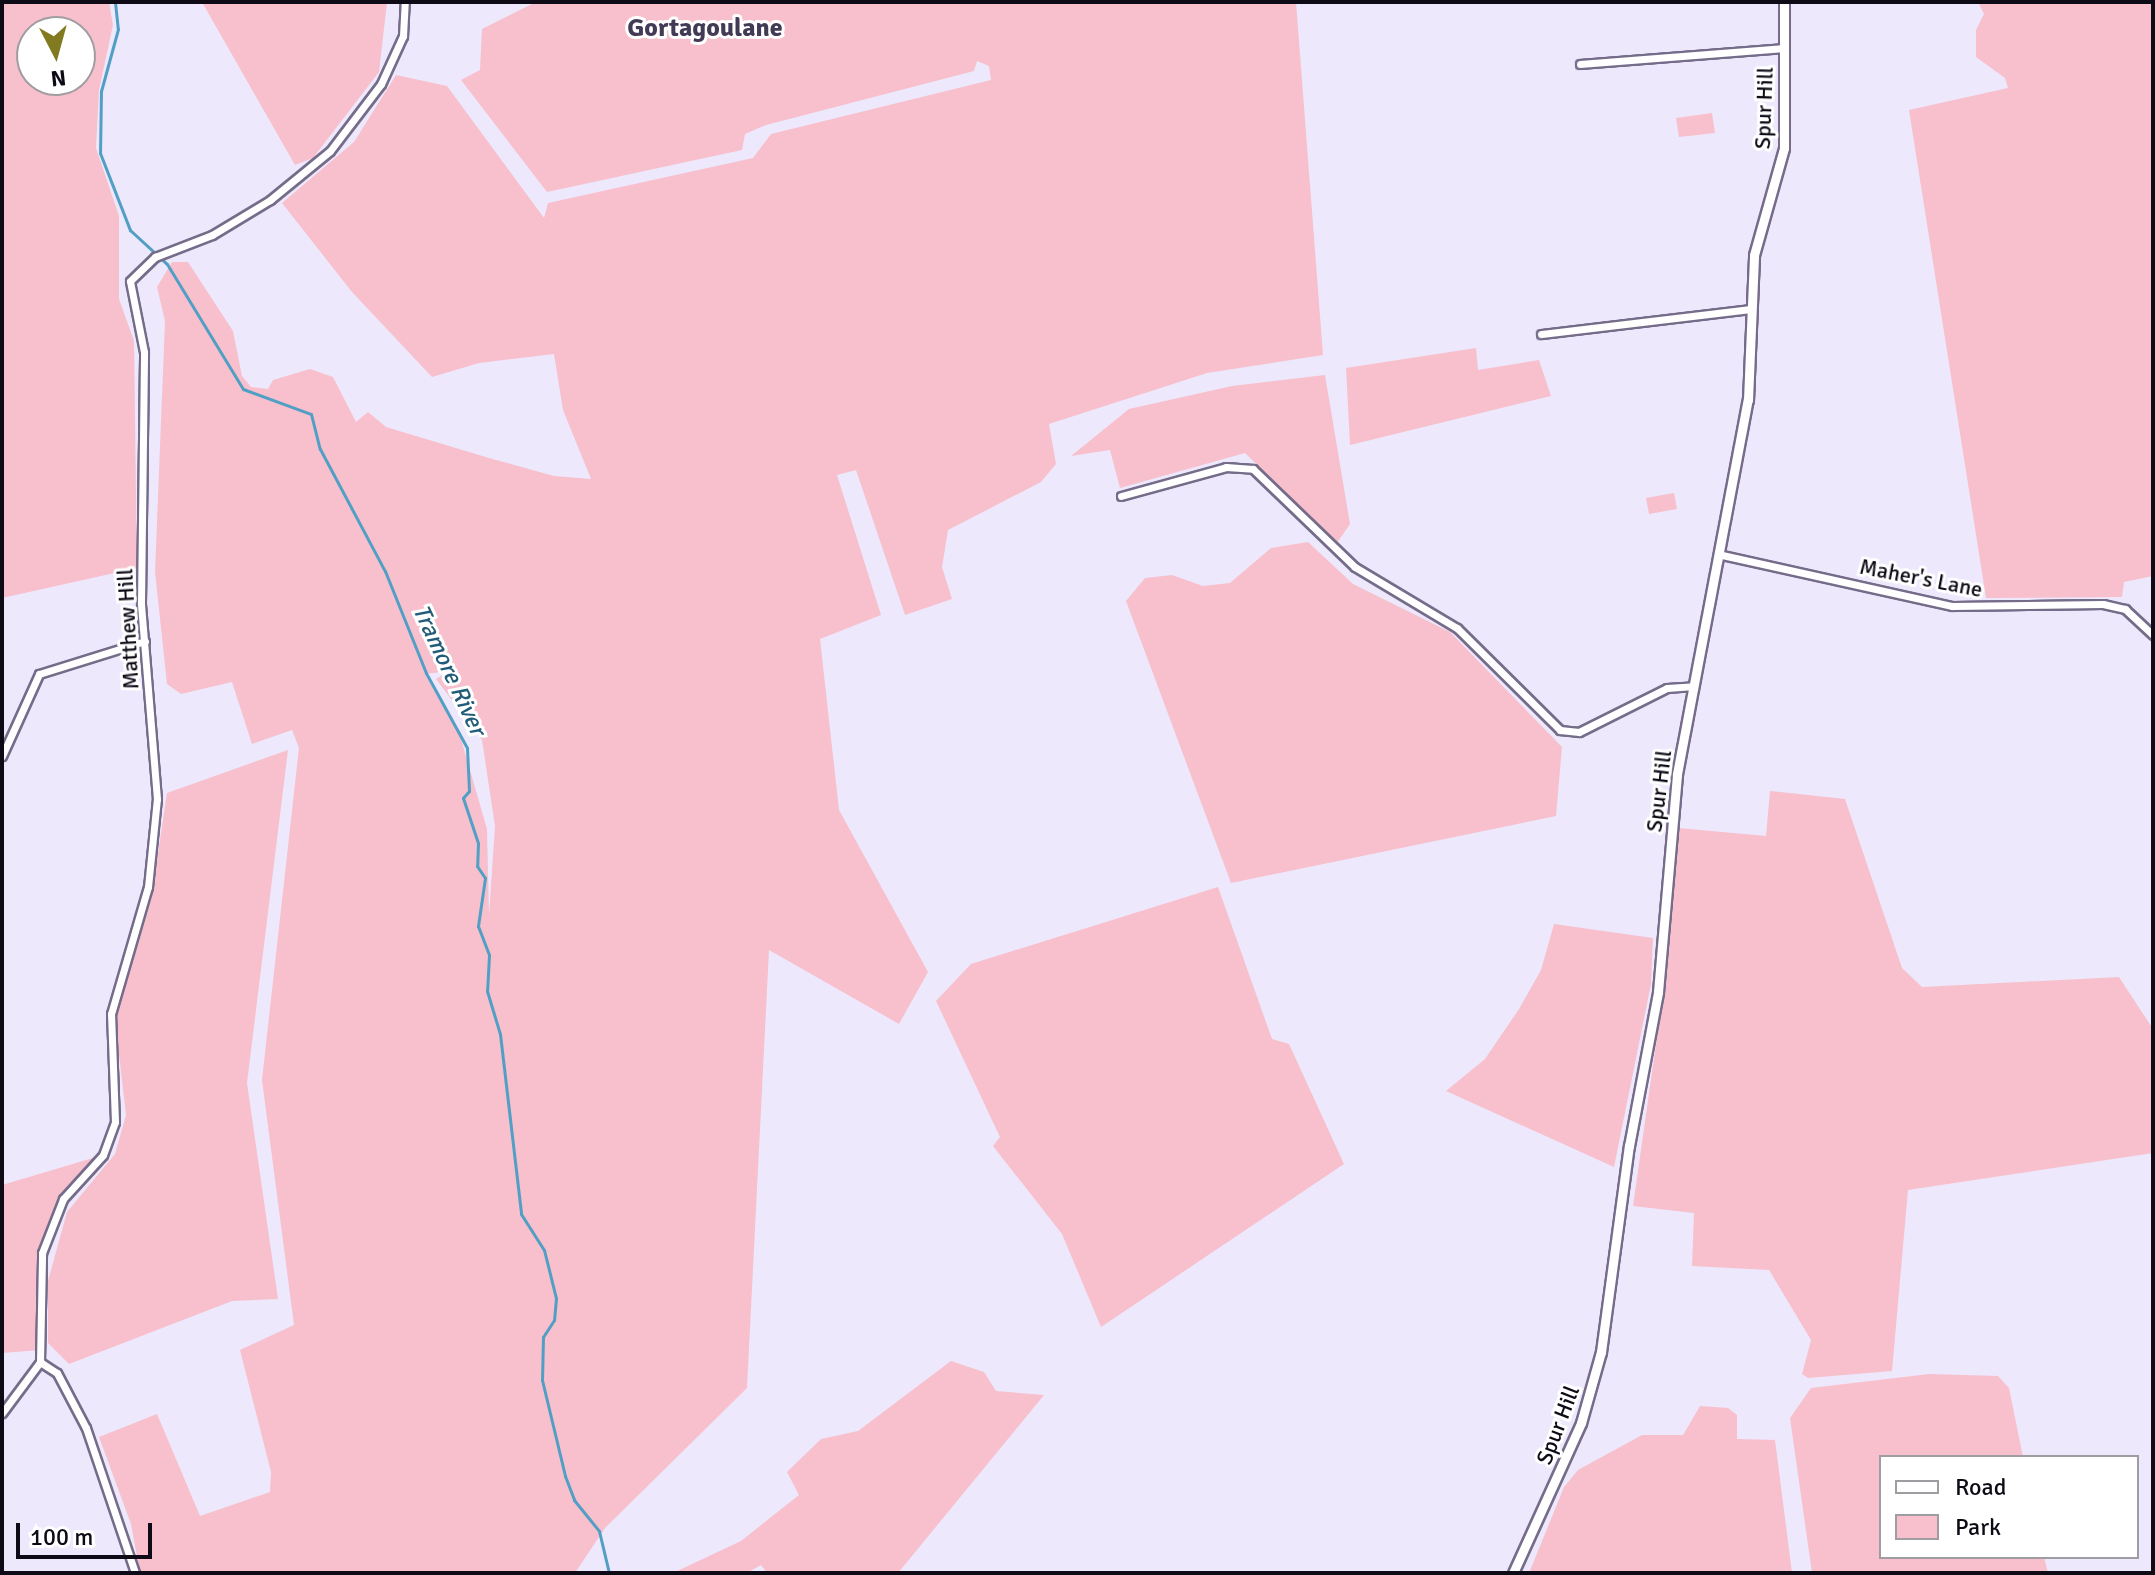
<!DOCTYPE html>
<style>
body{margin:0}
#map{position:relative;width:2155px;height:1575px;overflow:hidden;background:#ede8fc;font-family:Signika,sans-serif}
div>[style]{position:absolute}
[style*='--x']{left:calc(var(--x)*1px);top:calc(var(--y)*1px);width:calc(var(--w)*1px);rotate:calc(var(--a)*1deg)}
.green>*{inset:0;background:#f7c0cc}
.stream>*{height:3px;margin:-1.5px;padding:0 1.5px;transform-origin:1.5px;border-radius:1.5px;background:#529fc5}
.roads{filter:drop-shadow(2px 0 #756c8a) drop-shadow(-2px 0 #756c8a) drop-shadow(0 2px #756c8a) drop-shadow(0 -2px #756c8a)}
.minor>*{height:7px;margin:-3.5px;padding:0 3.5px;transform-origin:3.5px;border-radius:3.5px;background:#fff}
.tertiary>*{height:9px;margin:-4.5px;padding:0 4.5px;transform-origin:4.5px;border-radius:4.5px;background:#fff}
span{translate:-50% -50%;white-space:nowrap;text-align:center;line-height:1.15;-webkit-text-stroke:6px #fff;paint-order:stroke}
.street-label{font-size:22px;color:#0e0b16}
.water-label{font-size:24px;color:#225c78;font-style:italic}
.quarter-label{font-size:26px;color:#433b56;font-weight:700}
.frame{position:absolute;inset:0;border:4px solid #0e0b16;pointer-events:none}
.legend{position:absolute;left:1879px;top:1455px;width:260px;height:104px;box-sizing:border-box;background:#fff;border:2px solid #9f9da2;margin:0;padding:10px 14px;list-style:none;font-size:24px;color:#0e0b16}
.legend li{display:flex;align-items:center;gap:16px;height:40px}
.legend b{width:40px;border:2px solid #9f9da2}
.north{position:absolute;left:16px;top:16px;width:80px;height:80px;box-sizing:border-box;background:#fff;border:2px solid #9f9da2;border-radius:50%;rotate:174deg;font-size:22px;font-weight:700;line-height:32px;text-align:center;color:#0e0b16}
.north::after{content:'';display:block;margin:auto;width:28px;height:36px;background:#817a20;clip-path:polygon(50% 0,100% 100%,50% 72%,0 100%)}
.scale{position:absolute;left:16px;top:1523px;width:136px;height:36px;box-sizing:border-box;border:4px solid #0e0b16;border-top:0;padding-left:10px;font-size:24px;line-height:28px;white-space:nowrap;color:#0e0b16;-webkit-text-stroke:6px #fff;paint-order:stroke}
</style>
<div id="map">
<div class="green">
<i style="clip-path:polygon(evenodd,2px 2px,109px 2px,113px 25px,99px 90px,96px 148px,119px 216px,119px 299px,134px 341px,137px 568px,2px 598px,2px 2px,32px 32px,80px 32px,80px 80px,32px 80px,32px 32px)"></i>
<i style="clip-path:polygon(202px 2px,387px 2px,379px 72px,313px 158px,295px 165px)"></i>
<i style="clip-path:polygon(evenodd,536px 2px,1296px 2px,1323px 355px,1207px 373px,1049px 424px,1056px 464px,1041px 482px,948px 530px,942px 567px,952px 599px,905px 615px,856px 470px,837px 475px,881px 615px,820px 639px,839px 810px,928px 972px,899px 1024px,769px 950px,747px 1388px,605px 1528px,575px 1573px,140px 1573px,131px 1524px,99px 1437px,157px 1414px,200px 1516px,270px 1492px,271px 1472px,240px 1350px,294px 1325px,262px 1080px,299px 748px,292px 730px,252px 744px,232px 682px,181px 694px,167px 684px,155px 572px,165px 321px,157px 287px,172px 262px,188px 262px,233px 331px,242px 376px,251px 387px,268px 389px,273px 380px,310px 369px,333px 377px,356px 422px,368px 412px,386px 427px,489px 458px,554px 476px,591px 479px,563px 410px,554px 354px,479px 363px,432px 377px,352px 292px,282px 203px,354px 142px,396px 75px,447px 86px,544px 218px,548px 203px,753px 158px,771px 134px,991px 80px,989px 66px,977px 61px,974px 71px,766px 125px,745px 134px,742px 150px,547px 192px,461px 80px,480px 70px,482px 29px,536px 2px,449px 671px,436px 679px,482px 740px,495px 826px,489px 915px,487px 829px,459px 732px,425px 674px,449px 671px)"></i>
<i style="clip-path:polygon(1978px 2px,2153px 2px,2153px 576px,2124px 582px,2122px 597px,1986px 598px,1909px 110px,2008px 88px,2005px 78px,1976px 57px,1976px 30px,1984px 14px)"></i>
<i style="clip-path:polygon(1712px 113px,1715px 133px,1679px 137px,1676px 118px)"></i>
<i style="clip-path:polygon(1476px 348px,1478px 370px,1539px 360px,1551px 396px,1350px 445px,1346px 368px)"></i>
<i style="clip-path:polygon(1325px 375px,1350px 524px,1337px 543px,1245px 453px,1120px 488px,1110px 450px,1071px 456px,1129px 409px,1232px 386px)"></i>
<i style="clip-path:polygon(1674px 493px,1677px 509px,1649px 514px,1646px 498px)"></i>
<i style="clip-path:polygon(1308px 542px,1353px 584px,1450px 632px,1562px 747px,1556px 816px,1231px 883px,1126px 601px,1145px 578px,1172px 575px,1203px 586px,1230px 583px,1271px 548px)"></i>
<i style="clip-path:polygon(288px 750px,247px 1083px,278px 1299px,232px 1301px,69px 1364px,48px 1343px,48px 1281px,67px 1212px,115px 1154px,126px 1115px,115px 1020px,151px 900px,167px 793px)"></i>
<i style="clip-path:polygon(1770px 791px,1845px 799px,1902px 968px,1922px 987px,2119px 977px,2153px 1029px,2153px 1153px,1908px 1190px,1892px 1371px,1808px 1378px,1802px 1374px,1811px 1340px,1769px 1270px,1692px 1266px,1694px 1213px,1633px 1206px,1665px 981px,1678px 828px,1766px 836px)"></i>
<i style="clip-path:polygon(1218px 887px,1272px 1039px,1289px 1044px,1344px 1164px,1101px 1327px,1062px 1234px,993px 1146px,1000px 1137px,936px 1001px,971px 964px)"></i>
<i style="clip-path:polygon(1554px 924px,1653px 938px,1651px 984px,1614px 1167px,1446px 1091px,1485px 1059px,1519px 1009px,1541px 970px)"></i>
<i style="clip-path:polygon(103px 1155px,63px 1199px,42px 1253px,40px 1350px,2px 1353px,2px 1185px)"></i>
<i style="clip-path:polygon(951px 1361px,984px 1372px,996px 1391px,1044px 1395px,898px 1573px,767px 1573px,761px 1565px,747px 1573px,673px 1573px,741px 1541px,799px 1495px,787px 1472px,821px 1439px,858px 1431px)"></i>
<i style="clip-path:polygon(1929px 1374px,1998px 1376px,2009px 1388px,2023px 1457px,1881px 1457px,1881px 1557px,2044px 1557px,2048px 1573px,1812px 1573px,1790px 1418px,1811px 1388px)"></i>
<i style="clip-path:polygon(1700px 1406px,1728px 1408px,1737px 1415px,1737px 1439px,1775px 1440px,1792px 1573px,1529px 1573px,1564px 1487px,1578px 1470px,1642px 1435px,1683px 1435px)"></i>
</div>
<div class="stream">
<i style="--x:115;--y:2;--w:27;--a:84"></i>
<i style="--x:118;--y:29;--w:64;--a:105.3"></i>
<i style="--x:101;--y:91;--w:62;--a:90.9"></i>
<i style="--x:100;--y:153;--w:83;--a:68.7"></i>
<i style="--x:130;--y:230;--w:50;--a:42.6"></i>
<i style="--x:167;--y:264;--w:146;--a:58.7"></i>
<i style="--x:243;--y:389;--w:72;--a:20.2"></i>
<i style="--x:311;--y:414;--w:36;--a:76"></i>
<i style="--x:320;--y:449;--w:138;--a:62"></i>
<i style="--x:385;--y:571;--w:110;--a:68.1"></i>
<i style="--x:426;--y:673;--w:85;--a:61.3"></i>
<i style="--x:467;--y:748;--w:43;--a:87.3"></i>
<i style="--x:469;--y:791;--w:9;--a:131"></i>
<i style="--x:463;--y:798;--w:47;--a:71.6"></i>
<i style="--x:478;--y:843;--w:23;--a:92"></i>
<i style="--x:477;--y:866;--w:14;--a:56"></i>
<i style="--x:485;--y:878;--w:49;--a:98.3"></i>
<i style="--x:478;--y:926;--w:31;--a:69"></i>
<i style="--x:489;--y:955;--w:36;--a:93"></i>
<i style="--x:487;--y:991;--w:45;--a:73.2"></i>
<i style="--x:500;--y:1034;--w:181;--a:83.3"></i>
<i style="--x:521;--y:1214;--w:43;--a:57.4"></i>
<i style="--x:544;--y:1250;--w:49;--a:76"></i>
<i style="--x:556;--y:1298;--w:22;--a:95"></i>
<i style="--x:554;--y:1320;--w:20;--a:123"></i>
<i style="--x:543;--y:1337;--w:43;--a:91.3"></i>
<i style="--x:542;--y:1380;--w:99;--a:76.5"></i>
<i style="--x:565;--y:1476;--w:26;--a:69"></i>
<i style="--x:574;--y:1500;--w:40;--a:51"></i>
<i style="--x:599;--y:1531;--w:43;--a:76.6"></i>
</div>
<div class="roads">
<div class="minor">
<i style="--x:1580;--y:64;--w:205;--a:-4.5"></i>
<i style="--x:1541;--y:334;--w:212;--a:-6.8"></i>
<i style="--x:1121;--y:496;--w:109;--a:-15.4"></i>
<i style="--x:1226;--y:467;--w:27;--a:4"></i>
<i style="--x:1253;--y:469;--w:141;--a:43.9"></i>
<i style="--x:1355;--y:567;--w:119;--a:30.9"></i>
<i style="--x:1457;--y:628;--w:145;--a:44.7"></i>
<i style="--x:1560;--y:730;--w:19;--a:6"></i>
<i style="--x:1579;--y:732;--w:98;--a:-26.6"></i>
<i style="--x:1667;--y:688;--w:27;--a:-4"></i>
<i style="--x:1722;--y:555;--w:236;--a:12.5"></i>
<i style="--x:1952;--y:606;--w:151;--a:-0.8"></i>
<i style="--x:2103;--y:604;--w:23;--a:13"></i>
<i style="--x:2125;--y:609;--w:38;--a:43"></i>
<i style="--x:2;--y:756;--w:90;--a:-65.7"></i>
<i style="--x:39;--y:674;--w:111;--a:-17.3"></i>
<i style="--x:40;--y:1362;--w:109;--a:-88.9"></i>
<i style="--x:42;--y:1253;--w:58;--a:-68.7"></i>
<i style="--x:63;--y:1199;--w:59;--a:-47.7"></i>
<i style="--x:103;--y:1155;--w:35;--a:-70"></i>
<i style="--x:115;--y:1122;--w:108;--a:-92.1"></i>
<i style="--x:111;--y:1014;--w:132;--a:-73.8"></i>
<i style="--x:148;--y:887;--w:88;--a:-84.2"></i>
<i style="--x:157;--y:799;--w:197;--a:-94.7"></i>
<i style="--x:141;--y:603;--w:251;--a:-89.3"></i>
<i style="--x:144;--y:352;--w:72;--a:-101.2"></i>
<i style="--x:130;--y:281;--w:35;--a:-44"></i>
<i style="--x:155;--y:257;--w:61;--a:-21.1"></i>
<i style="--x:212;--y:235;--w:68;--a:-31.1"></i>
<i style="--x:270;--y:200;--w:77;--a:-39.2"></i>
<i style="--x:330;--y:151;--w:84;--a:-52.7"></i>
<i style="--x:381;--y:84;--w:53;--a:-65.4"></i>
<i style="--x:403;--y:36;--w:34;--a:-87"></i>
<i style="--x:40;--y:1362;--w:20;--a:33"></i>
<i style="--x:57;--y:1373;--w:62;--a:62.2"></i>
<i style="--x:86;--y:1428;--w:153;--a:71.3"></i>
<i style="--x:2;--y:1413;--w:64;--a:-53.3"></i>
</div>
<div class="tertiary">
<i style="--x:1513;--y:1573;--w:165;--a:-65.6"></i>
<i style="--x:1581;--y:1423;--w:74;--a:-74.3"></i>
<i style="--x:1601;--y:1352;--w:208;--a:-82.3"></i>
<i style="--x:1629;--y:1146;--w:157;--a:-79.3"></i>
<i style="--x:1658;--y:992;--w:219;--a:-85"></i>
<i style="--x:1677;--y:774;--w:381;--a:-79.3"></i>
<i style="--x:1748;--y:400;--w:145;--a:-87.6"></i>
<i style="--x:1754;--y:255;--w:111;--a:-74.3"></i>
<i style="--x:1784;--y:148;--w:146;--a:-90"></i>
</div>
</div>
<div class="street-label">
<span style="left:1764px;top:108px;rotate:-88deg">Spur Hill</span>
<span style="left:1921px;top:578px;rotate:11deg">Maher's Lane</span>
<span style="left:128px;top:629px;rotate:-93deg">Matthew Hill</span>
<span style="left:1659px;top:791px;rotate:-83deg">Spur Hill</span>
<span style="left:1558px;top:1425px;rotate:-69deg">Spur Hill</span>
</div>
<div class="water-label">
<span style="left:449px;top:670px;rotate:65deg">Tramore River</span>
</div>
<div class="quarter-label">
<span style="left:705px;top:29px">Gortagoulane</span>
</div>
<div class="frame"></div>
<ul class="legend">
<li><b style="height:10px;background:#fff"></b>Road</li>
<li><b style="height:22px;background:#f7c0cc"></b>Park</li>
</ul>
<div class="north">N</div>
<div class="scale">100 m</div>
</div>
